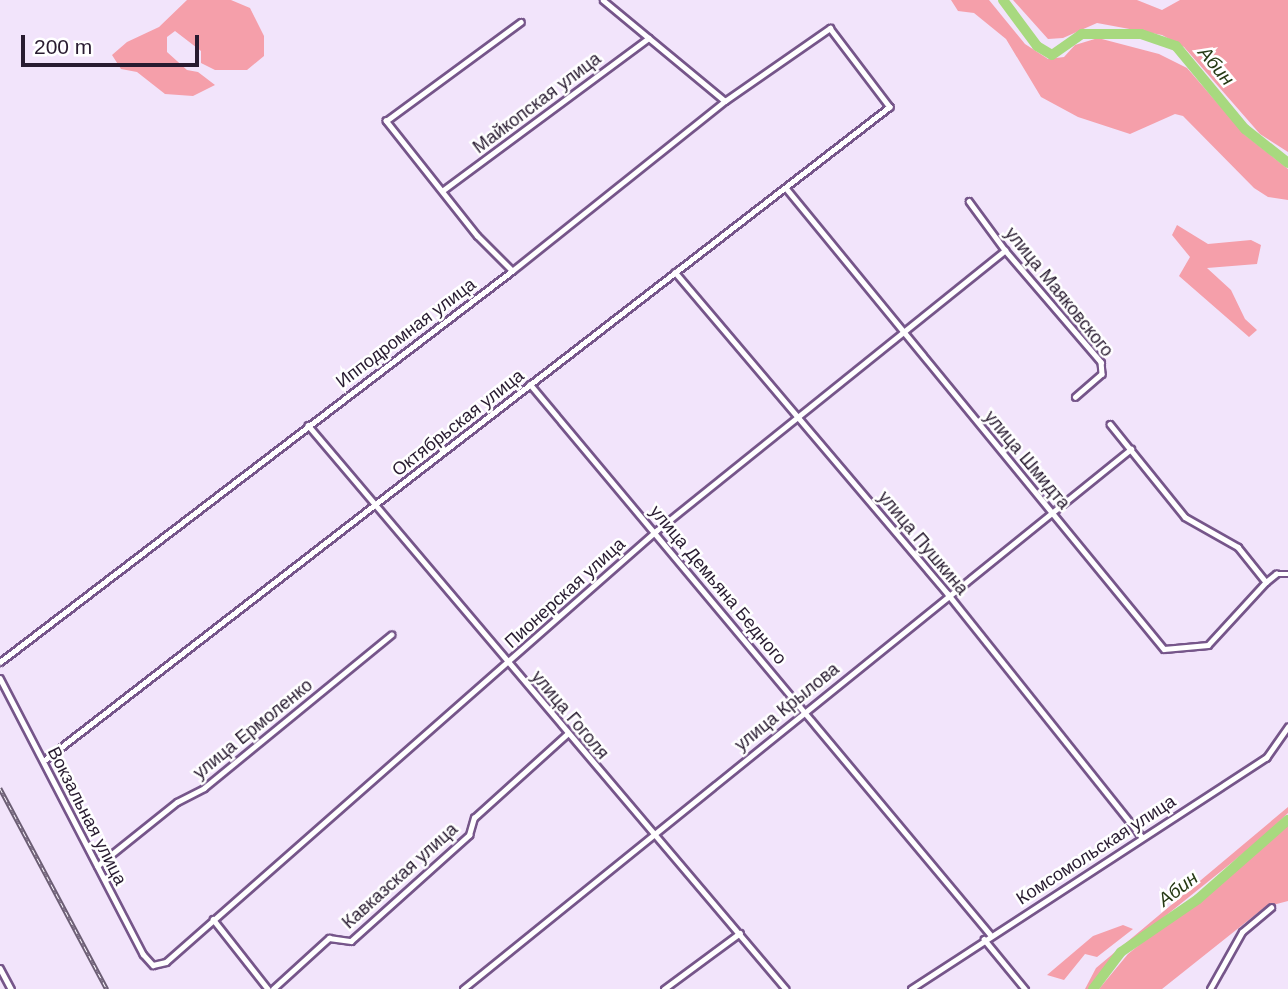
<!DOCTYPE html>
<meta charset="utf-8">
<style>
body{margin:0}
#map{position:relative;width:1288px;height:989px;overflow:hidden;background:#f2e4fb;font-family:Helvetica,sans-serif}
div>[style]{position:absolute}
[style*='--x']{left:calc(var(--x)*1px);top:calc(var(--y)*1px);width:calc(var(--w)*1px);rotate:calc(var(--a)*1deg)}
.green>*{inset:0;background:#f59faa}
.river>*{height:10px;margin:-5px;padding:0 5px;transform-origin:5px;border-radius:5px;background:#a8d97f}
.roads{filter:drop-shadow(2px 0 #76568a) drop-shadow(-2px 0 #76568a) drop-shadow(0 2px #76568a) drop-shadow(0 -2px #76568a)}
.street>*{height:4.5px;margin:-2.25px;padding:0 2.25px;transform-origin:2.25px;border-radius:2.25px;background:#fff}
.rail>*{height:4.5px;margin-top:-2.25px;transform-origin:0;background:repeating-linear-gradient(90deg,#fff 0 5px,#6c5e74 0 10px);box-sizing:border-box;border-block:2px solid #6c5e74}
span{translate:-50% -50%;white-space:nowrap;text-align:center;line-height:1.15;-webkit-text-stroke:5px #fff;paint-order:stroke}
.street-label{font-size:18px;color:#281b30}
.water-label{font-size:19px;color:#273a15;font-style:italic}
.scale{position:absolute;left:21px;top:35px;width:178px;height:32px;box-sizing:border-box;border:4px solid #281b30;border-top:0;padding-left:9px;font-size:21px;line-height:24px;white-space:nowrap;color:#281b30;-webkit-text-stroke:5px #fff;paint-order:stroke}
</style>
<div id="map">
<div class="green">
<i style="clip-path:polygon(187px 0,231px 0,250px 8px,264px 36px,264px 56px,247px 70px,215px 70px,201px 63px,201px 51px,175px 31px,167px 37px,167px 52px,187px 70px,198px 72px,215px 85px,193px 96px,165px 94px,137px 72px,121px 69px,112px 55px,127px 42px,159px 27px)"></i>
<i style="clip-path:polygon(951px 0,989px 0,1025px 44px,1048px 59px,1064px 57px,1075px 45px,1098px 38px,1159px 54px,1187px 68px,1245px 135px,1288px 169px,1288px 200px,1268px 197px,1254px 188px,1183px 116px,1175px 114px,1130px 134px,1078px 117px,1041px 97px,1006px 39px,974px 13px,958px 11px)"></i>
<i style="clip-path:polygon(1013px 0,1137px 0,1162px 10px,1180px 0,1288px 0,1288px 152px,1260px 134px,1184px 47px,1162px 35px,1097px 23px,1063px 38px,1048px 39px)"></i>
<i style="clip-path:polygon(1177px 225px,1208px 244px,1251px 240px,1261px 245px,1257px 264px,1207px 268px,1231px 290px,1245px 319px,1257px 330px,1249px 337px,1179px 276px,1190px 257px,1172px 235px)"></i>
<i style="clip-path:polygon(1288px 807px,1288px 813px,1261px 839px,1107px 963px,1089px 989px,1085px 989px,1096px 968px)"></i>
<i style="clip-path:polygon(1288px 825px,1288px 901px,1265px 907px,1162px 989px,1099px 989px,1128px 954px)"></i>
<i style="clip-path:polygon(1123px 925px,1133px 929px,1097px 957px,1085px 954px,1064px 980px,1047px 975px,1093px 936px)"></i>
</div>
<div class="river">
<i style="--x:1003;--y:0;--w:57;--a:53.5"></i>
<i style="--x:1037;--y:46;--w:17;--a:31"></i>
<i style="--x:1052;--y:55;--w:37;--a:-35"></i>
<i style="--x:1082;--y:34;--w:59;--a:0"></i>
<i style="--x:1141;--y:34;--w:37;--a:19"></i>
<i style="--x:1176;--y:46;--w:108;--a:50.3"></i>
<i style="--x:1245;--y:129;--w:55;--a:38.3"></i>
<i style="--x:1093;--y:989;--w:46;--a:-52.9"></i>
<i style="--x:1121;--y:952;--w:93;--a:-34.5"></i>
<i style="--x:1198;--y:899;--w:120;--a:-41.3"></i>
</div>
<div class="roads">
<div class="street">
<i style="--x:603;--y:0;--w:158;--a:39.6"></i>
<i style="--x:786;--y:188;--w:596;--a:50.65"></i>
<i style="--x:1164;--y:649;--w:44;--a:-5.2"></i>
<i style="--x:1208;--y:645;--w:86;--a:-47.4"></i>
<i style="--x:1266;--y:582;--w:13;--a:-39"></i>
<i style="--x:1276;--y:574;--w:12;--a:0"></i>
<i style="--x:442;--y:191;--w:257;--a:-36.5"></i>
<i style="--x:969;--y:201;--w:61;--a:53.7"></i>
<i style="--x:1005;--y:250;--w:148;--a:49.4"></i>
<i style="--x:1101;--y:362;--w:12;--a:85"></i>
<i style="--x:1102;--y:374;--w:35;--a:139"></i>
<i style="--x:512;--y:271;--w:49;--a:-135"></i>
<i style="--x:477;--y:236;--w:147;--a:-128.4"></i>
<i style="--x:386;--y:121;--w:167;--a:-36.3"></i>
<i style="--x:675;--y:272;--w:422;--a:49.7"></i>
<i style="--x:948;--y:594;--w:311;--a:51.4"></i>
<i style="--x:530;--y:384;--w:717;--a:50.09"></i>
<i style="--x:1110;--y:424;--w:119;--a:51.1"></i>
<i style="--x:1185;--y:517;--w:61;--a:29.5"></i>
<i style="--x:1238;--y:547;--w:45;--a:51.3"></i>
<i style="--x:308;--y:425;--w:739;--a:49.72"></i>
<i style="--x:0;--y:662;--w:644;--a:-37.37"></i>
<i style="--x:512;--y:271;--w:273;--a:-38.6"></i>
<i style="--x:725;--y:101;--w:128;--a:-34.8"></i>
<i style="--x:830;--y:28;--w:99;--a:52.8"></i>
<i style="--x:890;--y:107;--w:1069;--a:142.29"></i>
<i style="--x:0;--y:678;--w:311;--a:62.6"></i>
<i style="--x:143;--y:954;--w:15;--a:48"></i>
<i style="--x:153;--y:965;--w:13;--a:-13"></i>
<i style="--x:166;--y:962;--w:653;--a:-41.33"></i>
<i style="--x:656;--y:531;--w:448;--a:-38.8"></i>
<i style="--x:97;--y:866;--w:102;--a:-38.7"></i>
<i style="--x:177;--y:802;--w:30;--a:-27"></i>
<i style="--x:204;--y:788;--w:242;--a:-39.3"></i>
<i style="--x:213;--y:919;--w:89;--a:51.8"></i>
<i style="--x:984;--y:939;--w:65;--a:50.6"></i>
<i style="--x:0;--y:968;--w:24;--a:62"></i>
<i style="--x:273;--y:989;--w:76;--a:-42.3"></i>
<i style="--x:329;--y:938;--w:22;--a:8"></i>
<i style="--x:351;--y:941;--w:159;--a:-41.9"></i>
<i style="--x:469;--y:835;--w:18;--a:-74"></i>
<i style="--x:474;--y:818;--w:125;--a:-42.1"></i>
<i style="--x:463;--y:989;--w:859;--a:-38.95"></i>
<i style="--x:664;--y:989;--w:94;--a:-36.4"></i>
<i style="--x:911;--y:989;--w:424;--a:-33.1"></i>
<i style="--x:1266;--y:758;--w:38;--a:-55"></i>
<i style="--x:1210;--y:989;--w:65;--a:-60.7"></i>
<i style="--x:1242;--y:932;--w:38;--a:-40"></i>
</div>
</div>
<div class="rail">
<i style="--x:0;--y:788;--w:228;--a:62"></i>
</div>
<div class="street-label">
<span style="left:537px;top:103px;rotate:-37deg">Майкопская улица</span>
<span style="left:1059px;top:292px;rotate:51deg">улица Маяковского</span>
<span style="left:406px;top:333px;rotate:-37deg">Ипподромная улица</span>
<span style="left:458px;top:423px;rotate:-38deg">Октябрьская улица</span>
<span style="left:1027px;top:460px;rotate:50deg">улица Шмидта</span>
<span style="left:923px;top:543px;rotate:50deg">улица Пушкина</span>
<span style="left:718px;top:585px;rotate:50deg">улица Демьяна Бедного</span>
<span style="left:565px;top:593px;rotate:-42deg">Пионерская улица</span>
<span style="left:787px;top:707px;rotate:-39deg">улица Крылова</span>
<span style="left:570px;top:715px;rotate:50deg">улица Гоголя</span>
<span style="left:253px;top:729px;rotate:-39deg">улица Ермоленко</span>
<span style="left:87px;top:816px;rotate:63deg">Вокзальная улица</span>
<span style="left:1096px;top:850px;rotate:-33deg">Комсомольская улица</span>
<span style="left:400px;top:876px;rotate:-42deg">Кавказская улица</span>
</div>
<div class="water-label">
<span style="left:1216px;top:66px;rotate:50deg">Абин</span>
<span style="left:1178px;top:889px;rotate:-37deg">Абин</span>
</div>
<div class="scale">200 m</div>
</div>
